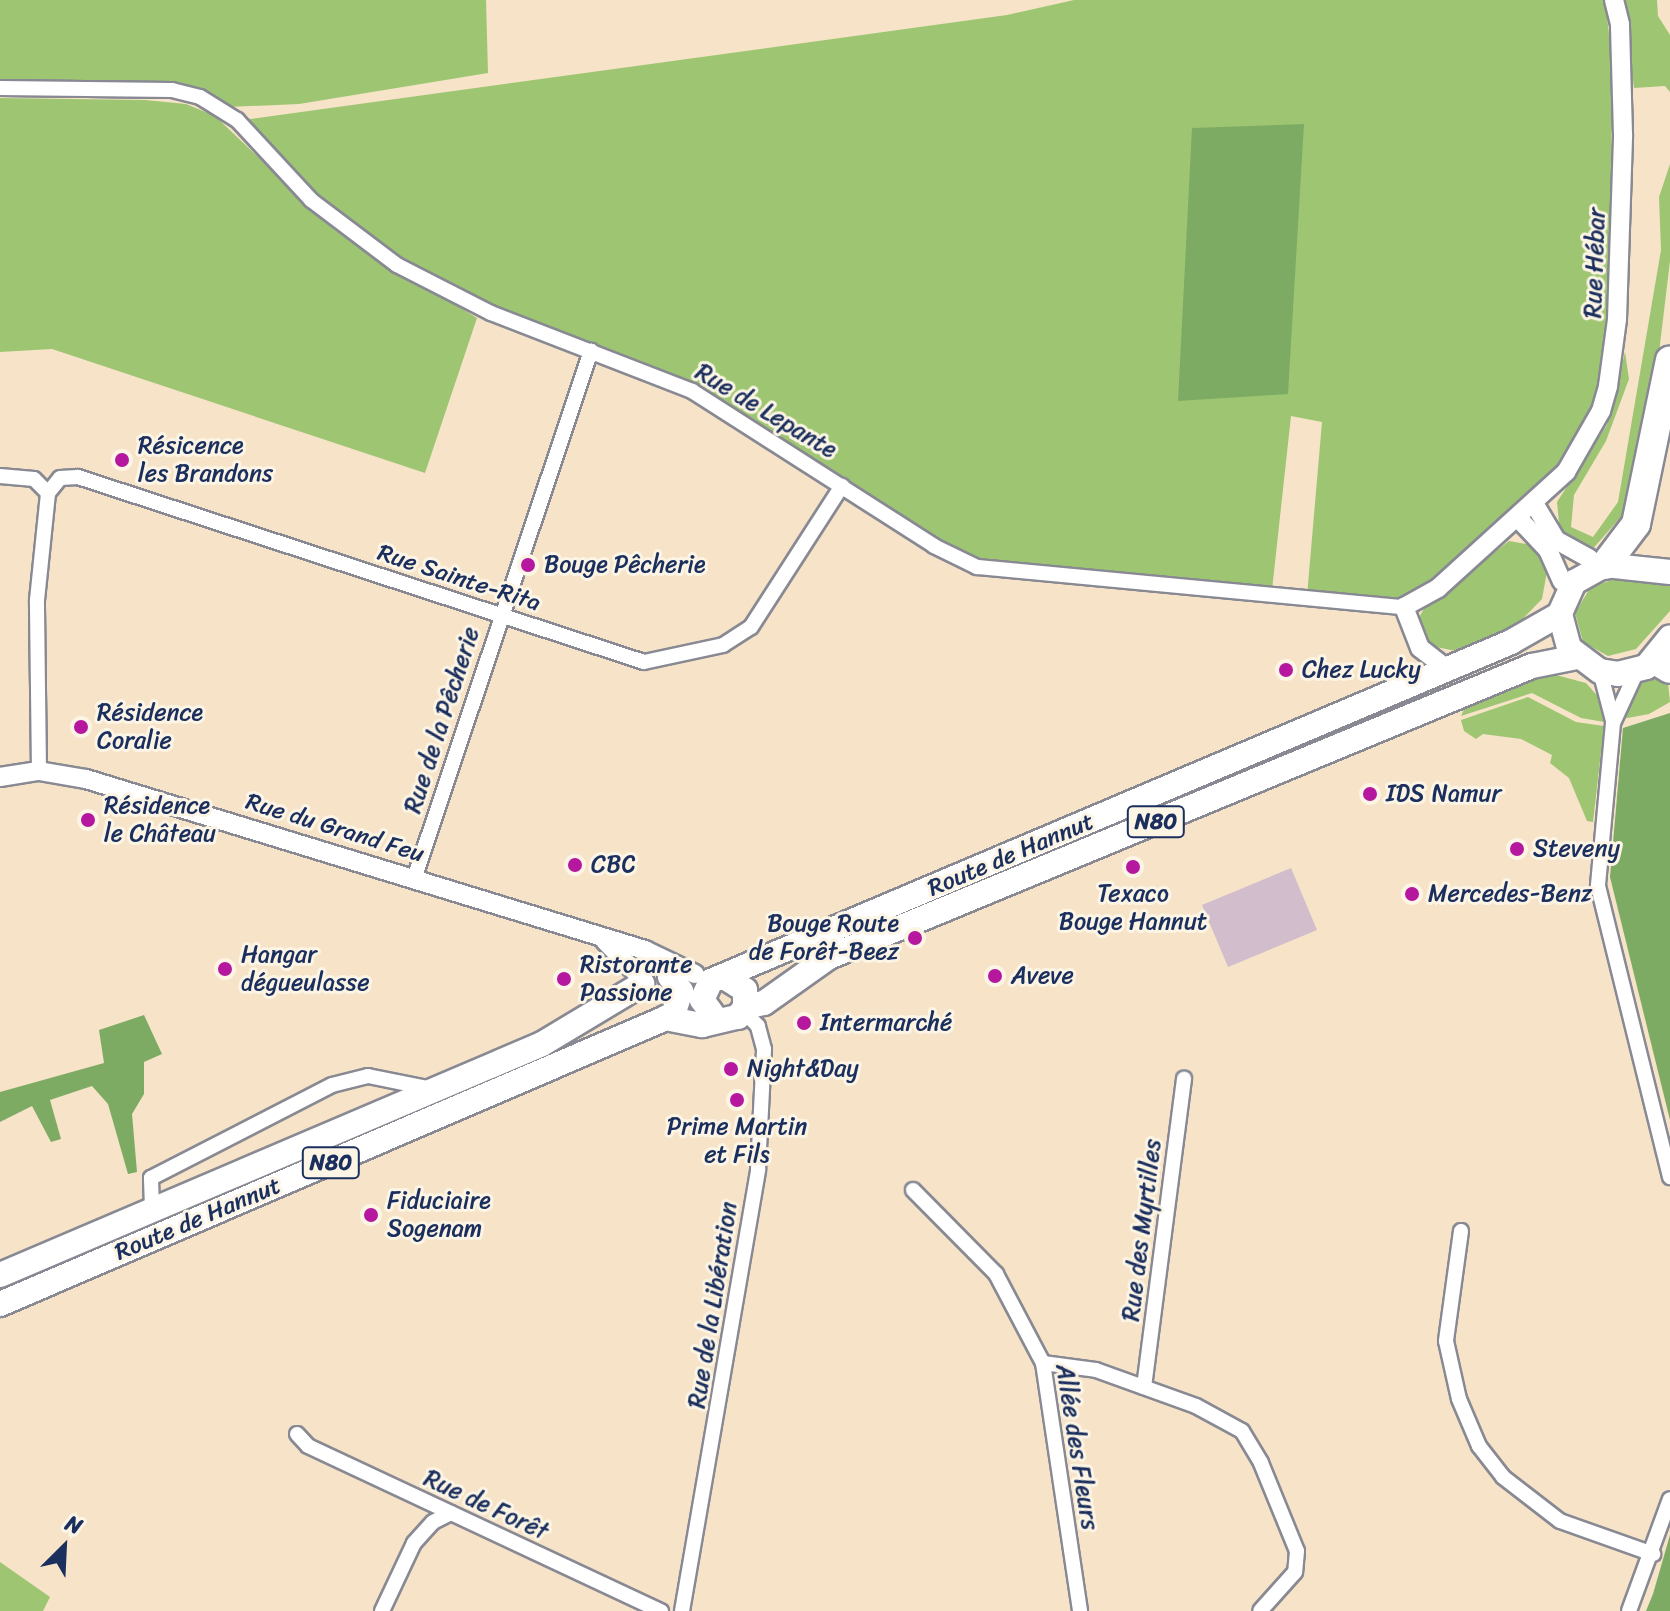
<!DOCTYPE html>
<meta charset="utf-8">
<style>
body{margin:0}
#map{position:relative;width:1670px;height:1611px;overflow:hidden;background:#f6e3c8;font-family:Sriracha,sans-serif}
div>[style]{position:absolute}
[style*='--x']{left:calc(var(--x)*1px);top:calc(var(--y)*1px);width:calc(var(--w)*1px);rotate:calc(var(--a)*1deg)}
.industrial>*{inset:0;background:#d1bdcc}
.green>*{inset:0;background:#9ec672}
.forest>*{inset:0;background:#7eab64}
.roads{filter:drop-shadow(2px 0 #888993) drop-shadow(-2px 0 #888993) drop-shadow(0 2px #888993) drop-shadow(0 -2px #888993)}
.minor>*{height:14px;margin:-7px;padding:0 7px;transform-origin:7px;border-radius:7px;background:#fff}
.tertiary>*{height:18px;margin:-9px;padding:0 9px;transform-origin:9px;border-radius:9px;background:#fff}
.primary>*{height:24px;margin:-12px;padding:0 12px;transform-origin:12px;border-radius:12px;background:#fff}
.motorway>*{height:28px;margin:-14px;padding:0 14px;transform-origin:14px;border-radius:14px;background:#fff}
.dots>*{width:22px;height:22px;translate:-50% -50%;box-sizing:border-box;border:4px solid #fcf5e5;border-radius:50%}
span{translate:-50% -50%;white-space:nowrap;text-align:center;line-height:1.15;-webkit-text-stroke:6px #fcf5e5;paint-order:stroke}
.shield-label span{padding:2px 6px;background:#fcf5e5;border:2px solid;border-radius:6px;-webkit-text-stroke-width:0}
.shield-label{font-size:22px;color:#1b2f5e;font-weight:700}
.street-label{font-size:24px;color:#1b2f5e}
.poi-label{font-size:24px;color:#1b2f5e}
.left{translate:0 -50%;text-align:left}
.right{translate:-100% -50%;text-align:right}
.north{position:absolute;left:24px;top:1507px;width:80px;height:80px;-webkit-text-stroke:6px #fcf5e5;paint-order:stroke;rotate:24deg;font-size:22px;font-weight:700;line-height:32px;text-align:center;color:#1b2f5e}
.north::after{content:'';display:block;margin:auto;width:28px;height:36px;background:#1b2f5e;clip-path:polygon(50% 0,100% 100%,50% 72%,0 100%)}
</style>
<div id="map">
<div class="industrial">
<i style="clip-path:polygon(1291px 868px,1317px 930px,1228px 967px,1202px 905px)"></i>
</div>
<div class="green">
<i style="clip-path:polygon(0 0,486px 0,488px 73px,299px 104px,227px 107px,188px 89px,0 83px)"></i>
<i style="clip-path:polygon(1074px 0,1605px 0,1613px 67px,1608px 332px,1599px 390px,1573px 451px,1532px 499px,1438px 580px,1404px 602px,1307px 596px,1322px 422px,1291px 416px,1272px 590px,995px 564px,958px 554px,693px 385px,500px 309px,416px 266px,354px 225px,297px 177px,243px 120px,1007px 15px)"></i>
<i style="clip-path:polygon(1623px 0,1657px 0,1658px 16px,1670px 35px,1670px 92px,1665px 86px,1634px 88px)"></i>
<i style="clip-path:polygon(0 98px,145px 100px,186px 104px,215px 116px,336px 231px,477px 318px,425px 473px,52px 349px,0 352px)"></i>
<i style="clip-path:polygon(1670px 164px,1670px 261px,1655px 386px,1626px 511px,1590px 552px,1560px 533px,1557px 502px,1607px 425px,1625px 352px,1629px 379px,1606px 441px,1574px 495px,1571px 527px,1593px 537px,1618px 502px,1661px 250px,1659px 197px)"></i>
<i style="clip-path:polygon(1509px 541px,1538px 546px,1548px 566px,1542px 599px,1511px 631px,1461px 652px,1431px 646px,1416px 623px,1426px 605px)"></i>
<i style="clip-path:polygon(1619px 577px,1670px 582px,1670px 611px,1636px 649px,1608px 656px,1583px 642px,1575px 613px,1590px 588px)"></i>
<i style="clip-path:polygon(1552px 674px,1586px 683px,1602px 701px,1604px 722px,1581px 718px,1532px 693px,1461px 716px,1466px 705px)"></i>
<i style="clip-path:polygon(1650px 678px,1668px 683px,1670px 702px,1649px 714px,1622px 719px,1635px 686px)"></i>
<i style="clip-path:polygon(1528px 697px,1576px 722px,1604px 726px,1593px 822px,1587px 821px,1569px 778px,1550px 763px,1552px 755px,1521px 739px,1483px 734px,1476px 739px,1464px 731px,1461px 720px)"></i>
<i style="clip-path:polygon(0 1562px,50px 1597px,43px 1611px,0 1611px)"></i>
</div>
<div class="forest">
<i style="clip-path:polygon(1304px 124px,1288px 394px,1178px 401px,1192px 128px)"></i>
<i style="clip-path:polygon(1670px 713px,1670px 1120px,1610px 877px,1623px 728px)"></i>
<i style="clip-path:polygon(144px 1015px,162px 1054px,144px 1062px,144px 1094px,132px 1114px,137px 1172px,128px 1174px,108px 1104px,92px 1086px,50px 1100px,61px 1139px,51px 1142px,32px 1106px,0 1122px,0 1092px,104px 1063px,99px 1030px)"></i>
<i style="clip-path:polygon(1670px 1535px,1670px 1611px,1646px 1611px,1653px 1594px)"></i>
</div>
<div class="roads">
<div class="minor">
<i style="--x:0;--y:88;--w:172;--a:0.7"></i>
<i style="--x:172;--y:90;--w:29;--a:14"></i>
<i style="--x:200;--y:97;--w:44;--a:31.9"></i>
<i style="--x:237;--y:120;--w:109;--a:47.2"></i>
<i style="--x:311;--y:200;--w:108;--a:37.1"></i>
<i style="--x:397;--y:265;--w:106;--a:27.1"></i>
<i style="--x:491;--y:313;--w:216;--a:21.2"></i>
<i style="--x:692;--y:391;--w:287;--a:32.6"></i>
<i style="--x:934;--y:546;--w:48;--a:26"></i>
<i style="--x:977;--y:567;--w:429;--a:5.4"></i>
<i style="--x:0;--y:476;--w:34;--a:5"></i>
<i style="--x:34;--y:479;--w:20;--a:45"></i>
<i style="--x:48;--y:493;--w:19;--a:-51"></i>
<i style="--x:60;--y:478;--w:18;--a:-3"></i>
<i style="--x:78;--y:477;--w:595;--a:18.1"></i>
<i style="--x:644;--y:662;--w:81;--a:-12.1"></i>
<i style="--x:723;--y:645;--w:33;--a:-33"></i>
<i style="--x:751;--y:627;--w:168;--a:-57.2"></i>
<i style="--x:1600;--y:671;--w:52;--a:75.4"></i>
<i style="--x:1637;--y:671;--w:57;--a:114.8"></i>
<i style="--x:1613;--y:723;--w:164;--a:95.3"></i>
<i style="--x:1598;--y:886;--w:300;--a:76.1"></i>
<i style="--x:39;--y:771;--w:171;--a:-90.7"></i>
<i style="--x:37;--y:600;--w:108;--a:-84.1"></i>
<i style="--x:415;--y:876;--w:554;--a:-71.47"></i>
<i style="--x:913;--y:1190;--w:118;--a:45.3"></i>
<i style="--x:996;--y:1274;--w:101;--a:62.2"></i>
<i style="--x:1043;--y:1363;--w:251;--a:81.5"></i>
<i style="--x:152;--y:1208;--w:30;--a:-92"></i>
<i style="--x:151;--y:1178;--w:203;--a:-27.2"></i>
<i style="--x:332;--y:1085;--w:37;--a:-14"></i>
<i style="--x:368;--y:1076;--w:65;--a:11.5"></i>
<i style="--x:1461;--y:1231;--w:111;--a:97.8"></i>
<i style="--x:1446;--y:1341;--w:59;--a:77.4"></i>
<i style="--x:1459;--y:1399;--w:51;--a:66.9"></i>
<i style="--x:1479;--y:1446;--w:39;--a:52"></i>
<i style="--x:1503;--y:1477;--w:72;--a:37.7"></i>
<i style="--x:1560;--y:1521;--w:99;--a:19.5"></i>
<i style="--x:1043;--y:1363;--w:53;--a:7.5"></i>
<i style="--x:1096;--y:1370;--w:106;--a:19.8"></i>
<i style="--x:1196;--y:1406;--w:52;--a:28.5"></i>
<i style="--x:1242;--y:1431;--w:37;--a:59"></i>
<i style="--x:1261;--y:1463;--w:95;--a:67.8"></i>
<i style="--x:1297;--y:1551;--w:21;--a:95"></i>
<i style="--x:1295;--y:1572;--w:52;--a:131.9"></i>
<i style="--x:1144;--y:1387;--w:311;--a:-82.6"></i>
<i style="--x:297;--y:1434;--w:16;--a:47"></i>
<i style="--x:308;--y:1446;--w:390;--a:25.1"></i>
<i style="--x:382;--y:1611;--w:75;--a:-64.8"></i>
<i style="--x:414;--y:1543;--w:28;--a:-48"></i>
<i style="--x:433;--y:1522;--w:20;--a:-27"></i>
<i style="--x:682;--y:1611;--w:448;--a:-80.2"></i>
<i style="--x:758;--y:1169;--w:120;--a:-87.1"></i>
<i style="--x:764;--y:1049;--w:24;--a:-105"></i>
<i style="--x:758;--y:1026;--w:21;--a:-135"></i>
<i style="--x:1629;--y:1611;--w:119;--a:-69.9"></i>
</div>
<div class="tertiary">
<i style="--x:1535;--y:505;--w:41;--a:59"></i>
<i style="--x:1556;--y:540;--w:38;--a:29"></i>
<i style="--x:1519;--y:519;--w:42;--a:46.9"></i>
<i style="--x:1548;--y:550;--w:34;--a:66"></i>
<i style="--x:1447;--y:669;--w:34;--a:-142"></i>
<i style="--x:1420;--y:648;--w:44;--a:-111.3"></i>
<i style="--x:1404;--y:607;--w:39;--a:-29"></i>
<i style="--x:1438;--y:588;--w:173;--a:-42.2"></i>
<i style="--x:1566;--y:472;--w:70;--a:-60.2"></i>
<i style="--x:1601;--y:411;--w:26;--a:-74"></i>
<i style="--x:1608;--y:386;--w:68;--a:-82.3"></i>
<i style="--x:1617;--y:319;--w:185;--a:-88.1"></i>
<i style="--x:1623;--y:134;--w:110;--a:-91.6"></i>
<i style="--x:1620;--y:24;--w:25;--a:-104"></i>
<i style="--x:0;--y:777;--w:39;--a:-9"></i>
<i style="--x:39;--y:771;--w:48;--a:9.7"></i>
<i style="--x:86;--y:779;--w:585;--a:17.01"></i>
<i style="--x:645;--y:950;--w:55;--a:25.6"></i>
<i style="--x:605;--y:941;--w:56;--a:45.7"></i>
</div>
<div class="primary">
<i style="--x:1670;--y:572;--w:65;--a:-173.9"></i>
<i style="--x:1605;--y:565;--w:35;--a:151"></i>
<i style="--x:1574;--y:582;--w:35;--a:114"></i>
<i style="--x:1560;--y:614;--w:35;--a:75"></i>
<i style="--x:1569;--y:648;--w:39;--a:37"></i>
<i style="--x:1600;--y:671;--w:18;--a:9"></i>
<i style="--x:1618;--y:674;--w:29;--a:-14"></i>
<i style="--x:1646;--y:667;--w:38;--a:-51"></i>
<i style="--x:745;--y:1007;--w:19;--a:-12"></i>
<i style="--x:764;--y:1003;--w:80;--a:-35.3"></i>
<i style="--x:829;--y:957;--w:761;--a:-22.49"></i>
<i style="--x:1532;--y:666;--w:46;--a:-11.3"></i>
<i style="--x:665;--y:1018;--w:38;--a:11"></i>
<i style="--x:702;--y:1025;--w:37;--a:-13"></i>
<i style="--x:738;--y:1017;--w:12;--a:-55"></i>
<i style="--x:745;--y:1007;--w:17;--a:-90"></i>
<i style="--x:745;--y:990;--w:26;--a:-148"></i>
<i style="--x:716;--y:1019;--w:24;--a:-126"></i>
<i style="--x:702;--y:1000;--w:21;--a:-65"></i>
<i style="--x:711;--y:981;--w:869;--a:-22.96"></i>
<i style="--x:1511;--y:642;--w:56;--a:-29.7"></i>
<i style="--x:0;--y:1275;--w:589;--a:-23.08"></i>
<i style="--x:542;--y:1044;--w:117;--a:-31"></i>
<i style="--x:0;--y:1304;--w:732;--a:-23.24"></i>
<i style="--x:673;--y:1015;--w:25;--a:-72"></i>
<i style="--x:681;--y:991;--w:18;--a:-128"></i>
</div>
<div class="motorway">
<i style="--x:1605;--y:565;--w:51;--a:-52.9"></i>
<i style="--x:1636;--y:524;--w:167;--a:-78.3"></i>
<i style="--x:1655;--y:660;--w:17;--a:31"></i>
</div>
</div>
<div class="dots">
<i style="left:122px;top:460px;background:#b5179e"></i>
<i style="left:528px;top:565px;background:#b5179e"></i>
<i style="left:1286px;top:670px;background:#b5179e"></i>
<i style="left:81px;top:727px;background:#b5179e"></i>
<i style="left:1370px;top:794px;background:#b5179e"></i>
<i style="left:88px;top:820px;background:#b5179e"></i>
<i style="left:1517px;top:849px;background:#b5179e"></i>
<i style="left:575px;top:865px;background:#b5179e"></i>
<i style="left:1133px;top:867px;background:#b5179e"></i>
<i style="left:1412px;top:894px;background:#b5179e"></i>
<i style="left:915px;top:938px;background:#b5179e"></i>
<i style="left:225px;top:969px;background:#b5179e"></i>
<i style="left:995px;top:976px;background:#b5179e"></i>
<i style="left:564px;top:979px;background:#b5179e"></i>
<i style="left:804px;top:1023px;background:#b5179e"></i>
<i style="left:731px;top:1069px;background:#b5179e"></i>
<i style="left:737px;top:1100px;background:#b5179e"></i>
<i style="left:371px;top:1215px;background:#b5179e"></i>
</div>
<div class="shield-label">
<span style="left:1156px;top:822px">N80</span>
<span style="left:331px;top:1163px">N80</span>
</div>
<div class="street-label">
<span style="left:1595px;top:263px;rotate:-88deg">Rue Hébar</span>
<span style="left:766px;top:411px;rotate:31deg">Rue de Lepante</span>
<span style="left:459px;top:578px;rotate:18deg">Rue Sainte-Rita</span>
<span style="left:442px;top:720px;rotate:-72deg">Rue de la Pêcherie</span>
<span style="left:335px;top:828px;rotate:17deg">Rue du Grand Feu</span>
<span style="left:1011px;top:855px;rotate:-23deg">Route de Hannut</span>
<span style="left:198px;top:1219px;rotate:-23deg">Route de Hannut</span>
<span style="left:1142px;top:1230px;rotate:-83deg">Rue des Myrtilles</span>
<span style="left:713px;top:1305px;rotate:-81deg">Rue de la Libération</span>
<span style="left:1077px;top:1447px;rotate:81deg">Allée des Fleurs</span>
<span style="left:486px;top:1505px;rotate:25deg">Rue de Forêt</span>
</div>
<div class="poi-label">
<span class="left" style="left:138px;top:460px">Résicence<br>les Brandons</span>
<span class="left" style="left:544px;top:565px">Bouge Pêcherie</span>
<span class="left" style="left:1302px;top:670px">Chez Lucky</span>
<span class="left" style="left:97px;top:727px">Résidence<br>Coralie</span>
<span class="left" style="left:1386px;top:794px">IDS Namur</span>
<span class="left" style="left:104px;top:820px">Résidence<br>le Château</span>
<span class="left" style="left:1533px;top:849px">Steveny</span>
<span class="left" style="left:591px;top:865px">CBC</span>
<span style="left:1133px;top:908px">Texaco<br>Bouge Hannut</span>
<span class="left" style="left:1428px;top:894px">Mercedes-Benz</span>
<span class="right" style="left:899px;top:938px">Bouge Route<br>de Forêt-Beez</span>
<span class="left" style="left:241px;top:969px">Hangar<br>dégueulasse</span>
<span class="left" style="left:580px;top:979px">Ristorante<br>Passione</span>
<span class="left" style="left:1011px;top:976px">Aveve</span>
<span class="left" style="left:820px;top:1023px">Intermarché</span>
<span class="left" style="left:747px;top:1069px">Night&amp;Day</span>
<span style="left:737px;top:1141px">Prime Martin<br>et Fils</span>
<span class="left" style="left:387px;top:1215px">Fiduciaire<br>Sogenam</span>
</div>
<div class="north">N</div>
</div>
